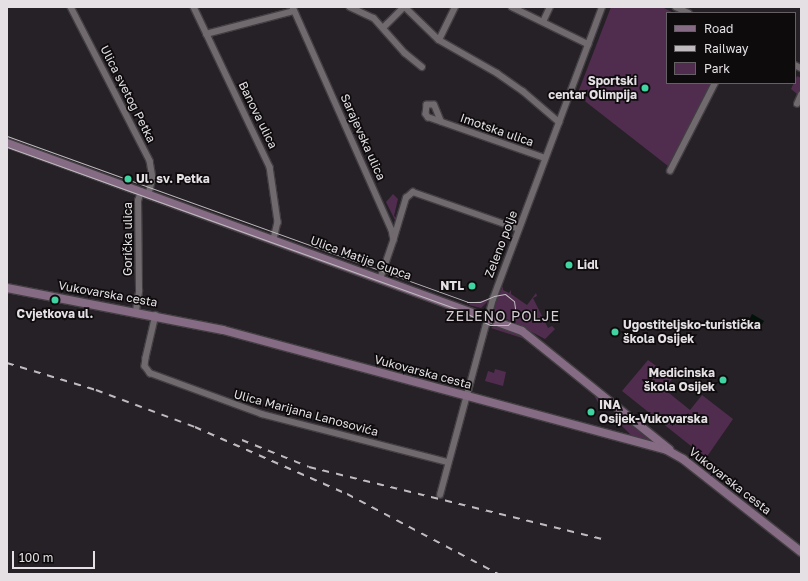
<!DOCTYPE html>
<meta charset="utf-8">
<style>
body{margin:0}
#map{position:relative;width:808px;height:581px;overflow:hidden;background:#262126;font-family:"Golos Text",sans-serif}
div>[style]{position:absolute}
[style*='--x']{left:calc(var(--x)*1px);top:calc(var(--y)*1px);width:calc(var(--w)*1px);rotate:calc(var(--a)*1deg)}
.green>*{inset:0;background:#502c4f}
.water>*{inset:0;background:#001209}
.roads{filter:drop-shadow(1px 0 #423e42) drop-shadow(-1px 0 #423e42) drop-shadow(0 1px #423e42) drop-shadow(0 -1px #423e42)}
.minor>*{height:5.5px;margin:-2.75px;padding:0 2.75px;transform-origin:2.75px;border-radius:2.75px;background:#706a6f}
.secondary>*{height:8px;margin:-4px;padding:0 4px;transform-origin:4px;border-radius:4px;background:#856b83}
.tram>*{height:1px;margin:-0.5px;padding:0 0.5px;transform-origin:0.5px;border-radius:0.5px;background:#bfbbbf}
.rail>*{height:1.5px;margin-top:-0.75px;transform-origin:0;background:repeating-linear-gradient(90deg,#bfbbbf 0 7px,transparent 0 14px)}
.dots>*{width:11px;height:11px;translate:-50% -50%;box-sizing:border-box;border:2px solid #0e0b0d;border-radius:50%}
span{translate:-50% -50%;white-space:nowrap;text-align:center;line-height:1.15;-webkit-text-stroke:3.5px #0e0b0d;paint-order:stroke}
.poi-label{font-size:12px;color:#e4e0e4;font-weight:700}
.right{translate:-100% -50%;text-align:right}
.left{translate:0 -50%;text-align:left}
.street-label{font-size:12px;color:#e4e0e4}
.quarter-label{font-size:14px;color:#d4cdd4;letter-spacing:1px}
.frame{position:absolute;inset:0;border:8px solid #e4e0e4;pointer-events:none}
.legend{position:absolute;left:666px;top:12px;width:130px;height:72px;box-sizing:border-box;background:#0e0b0d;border:1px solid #646063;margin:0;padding:5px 7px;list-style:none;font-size:12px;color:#e4e0e4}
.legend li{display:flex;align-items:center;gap:8px;height:20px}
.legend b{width:20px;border:1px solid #646063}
.scale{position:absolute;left:12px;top:551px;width:83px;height:18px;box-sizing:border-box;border:2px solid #e4e0e4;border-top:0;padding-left:5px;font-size:12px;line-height:14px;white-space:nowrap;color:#e4e0e4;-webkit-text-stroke:3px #0e0b0d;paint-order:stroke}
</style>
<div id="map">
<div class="green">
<i style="clip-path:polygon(611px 7px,662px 7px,674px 13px,667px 13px,667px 83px,712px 83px,668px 166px,577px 95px)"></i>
<i style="clip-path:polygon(797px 76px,801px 78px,801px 89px,797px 94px,791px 89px)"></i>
<i style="clip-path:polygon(393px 194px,398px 199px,394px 216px,397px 218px,395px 220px,386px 202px)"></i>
<i style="clip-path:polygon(503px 286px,503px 290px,509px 293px,511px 290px,511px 294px,527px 305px,536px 293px,537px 296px,533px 298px,548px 328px,552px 326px,555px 329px,545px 339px,495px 313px,493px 307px)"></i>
<i style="clip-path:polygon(490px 299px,481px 308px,469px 305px,470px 303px)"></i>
<i style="clip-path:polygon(496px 323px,525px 337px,525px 339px,491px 328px)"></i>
<i style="clip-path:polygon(648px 360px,673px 378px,664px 389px,690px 410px,702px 395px,733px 419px,706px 458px,622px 391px)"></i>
<i style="clip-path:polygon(495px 369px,506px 372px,503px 386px,485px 381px,488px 371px,494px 373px)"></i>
<i style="clip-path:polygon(595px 393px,612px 406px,610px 408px,599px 404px,595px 397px)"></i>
<i style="clip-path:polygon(623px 419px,629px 421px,656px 443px,632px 436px,621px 425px)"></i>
</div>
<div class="water">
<i style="clip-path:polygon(752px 314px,764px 321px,761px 326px,749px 320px)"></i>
</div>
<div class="roads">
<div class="minor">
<i style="--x:71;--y:7;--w:173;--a:62.8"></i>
<i style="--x:150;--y:161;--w:17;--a:80"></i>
<i style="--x:153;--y:178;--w:16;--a:104"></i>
<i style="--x:194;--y:7;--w:177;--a:64.6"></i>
<i style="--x:270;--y:167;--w:56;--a:81.7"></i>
<i style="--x:278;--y:222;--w:17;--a:103"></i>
<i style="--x:293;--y:7;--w:244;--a:66.1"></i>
<i style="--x:392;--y:230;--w:10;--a:79"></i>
<i style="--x:394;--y:240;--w:40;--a:108.9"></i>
<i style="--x:350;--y:7;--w:26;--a:25"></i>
<i style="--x:374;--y:18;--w:47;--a:48.5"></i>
<i style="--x:405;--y:53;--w:22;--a:39"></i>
<i style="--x:405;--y:7;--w:47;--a:44.1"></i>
<i style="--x:439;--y:40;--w:67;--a:29.6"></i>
<i style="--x:497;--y:73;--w:32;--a:35"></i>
<i style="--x:523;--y:91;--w:48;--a:40.7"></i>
<i style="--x:512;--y:7;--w:85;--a:26"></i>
<i style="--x:676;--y:7;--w:14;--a:25"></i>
<i style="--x:543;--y:22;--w:17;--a:-65"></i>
<i style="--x:383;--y:28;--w:30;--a:-45"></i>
<i style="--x:206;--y:34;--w:91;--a:-14.6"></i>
<i style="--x:439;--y:40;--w:37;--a:-64"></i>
<i style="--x:795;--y:65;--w:7;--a:27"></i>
<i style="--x:797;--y:104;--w:10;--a:-66"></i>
<i style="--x:441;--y:122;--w:18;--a:-112"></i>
<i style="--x:434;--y:105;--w:7;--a:180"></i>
<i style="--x:427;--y:105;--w:9;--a:96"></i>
<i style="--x:426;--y:114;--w:4;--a:56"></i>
<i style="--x:428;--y:117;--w:124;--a:19.3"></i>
<i style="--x:670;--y:171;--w:99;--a:-62.9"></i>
<i style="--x:394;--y:238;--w:42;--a:-73.3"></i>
<i style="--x:406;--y:198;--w:9;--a:-41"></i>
<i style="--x:413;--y:192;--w:112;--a:19.2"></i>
<i style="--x:136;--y:311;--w:20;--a:-81"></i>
<i style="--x:139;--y:291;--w:90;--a:-90.6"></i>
<i style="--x:138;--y:201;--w:10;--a:-73"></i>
<i style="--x:156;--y:315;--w:44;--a:103.1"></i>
<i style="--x:146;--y:358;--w:8;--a:97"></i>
<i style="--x:145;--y:366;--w:9;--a:54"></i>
<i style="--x:150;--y:373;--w:119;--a:20.1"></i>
<i style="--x:262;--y:414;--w:192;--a:14.5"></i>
<i style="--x:440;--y:495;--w:203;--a:-74.9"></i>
<i style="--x:493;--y:299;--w:312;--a:-69.5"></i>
</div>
<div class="secondary">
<i style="--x:7;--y:143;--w:548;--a:20.05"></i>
<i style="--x:522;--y:331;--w:189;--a:38.8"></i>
<i style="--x:7;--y:288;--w:220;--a:11"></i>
<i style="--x:223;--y:330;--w:458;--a:15.1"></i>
<i style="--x:665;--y:449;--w:21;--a:29"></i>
<i style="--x:683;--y:459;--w:150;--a:38.2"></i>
</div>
</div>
<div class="tram">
<i style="--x:7;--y:136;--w:489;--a:19.8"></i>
<i style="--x:467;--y:302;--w:13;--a:0"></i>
<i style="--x:480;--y:302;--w:15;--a:-23"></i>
<i style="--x:494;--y:296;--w:11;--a:-10"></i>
<i style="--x:505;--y:294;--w:11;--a:38"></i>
<i style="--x:514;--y:301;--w:15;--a:82"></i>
<i style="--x:516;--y:316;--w:12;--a:132"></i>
<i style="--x:508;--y:325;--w:18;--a:180"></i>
<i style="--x:490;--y:325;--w:37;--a:-154"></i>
<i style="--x:457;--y:309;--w:478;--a:-160.2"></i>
</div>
<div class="rail">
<i style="--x:7;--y:363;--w:93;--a:16.9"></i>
<i style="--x:96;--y:390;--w:106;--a:20.5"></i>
<i style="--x:195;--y:427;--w:166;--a:23.8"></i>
<i style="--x:347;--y:494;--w:171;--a:27.9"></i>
<i style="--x:242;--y:440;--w:72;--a:21.9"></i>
<i style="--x:309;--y:467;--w:307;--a:13.8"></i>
</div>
<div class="dots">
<i style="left:645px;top:88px;background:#3fd4a2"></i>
<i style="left:128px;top:179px;background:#3fd4a2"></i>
<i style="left:569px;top:265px;background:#3fd4a2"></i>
<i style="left:472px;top:286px;background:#3fd4a2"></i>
<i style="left:55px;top:300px;background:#3fd4a2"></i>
<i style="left:615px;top:332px;background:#3fd4a2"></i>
<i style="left:723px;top:380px;background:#3fd4a2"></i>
<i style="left:591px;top:412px;background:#3fd4a2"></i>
</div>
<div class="poi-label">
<span class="right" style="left:637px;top:88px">Sportski<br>centar Olimpija</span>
<span class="left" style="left:136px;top:179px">Ul. sv. Petka</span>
<span class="left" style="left:577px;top:265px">Lidl</span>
<span class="right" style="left:464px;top:286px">NTL</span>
<span style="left:55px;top:314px">Cvjetkova ul.</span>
<span class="left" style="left:623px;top:332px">Ugostiteljsko-turistička<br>škola Osijek</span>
<span class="right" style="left:715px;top:380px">Medicinska<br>škola Osijek</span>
<span class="left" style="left:599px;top:412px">INA<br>Osijek-Vukovarska</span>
</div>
<div class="street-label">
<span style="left:128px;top:94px;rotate:63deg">Ulica svetog Petka</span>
<span style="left:258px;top:115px;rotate:64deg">Banova ulica</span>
<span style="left:497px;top:130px;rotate:19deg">Imotska ulica</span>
<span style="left:363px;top:137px;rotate:66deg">Sarajevska ulica</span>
<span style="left:128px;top:239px;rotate:-90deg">Gorička ulica</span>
<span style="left:501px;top:244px;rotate:-69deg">Zeleno polje</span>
<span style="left:361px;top:258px;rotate:20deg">Ulica Matije Gupca</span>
<span style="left:108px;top:294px;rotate:10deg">Vukovarska cesta</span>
<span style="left:423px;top:372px;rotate:15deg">Vukovarska cesta</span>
<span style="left:306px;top:413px;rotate:15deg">Ulica Marijana Lanosovića</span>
<span style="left:730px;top:481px;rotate:38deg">Vukovarska cesta</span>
</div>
<div class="quarter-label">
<span style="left:503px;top:316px">ZELENO POLJE</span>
</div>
<div class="frame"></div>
<ul class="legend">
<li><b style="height:5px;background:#856b83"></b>Road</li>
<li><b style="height:5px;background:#bfbbbf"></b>Railway</li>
<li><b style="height:11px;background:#502c4f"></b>Park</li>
</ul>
<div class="scale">100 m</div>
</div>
